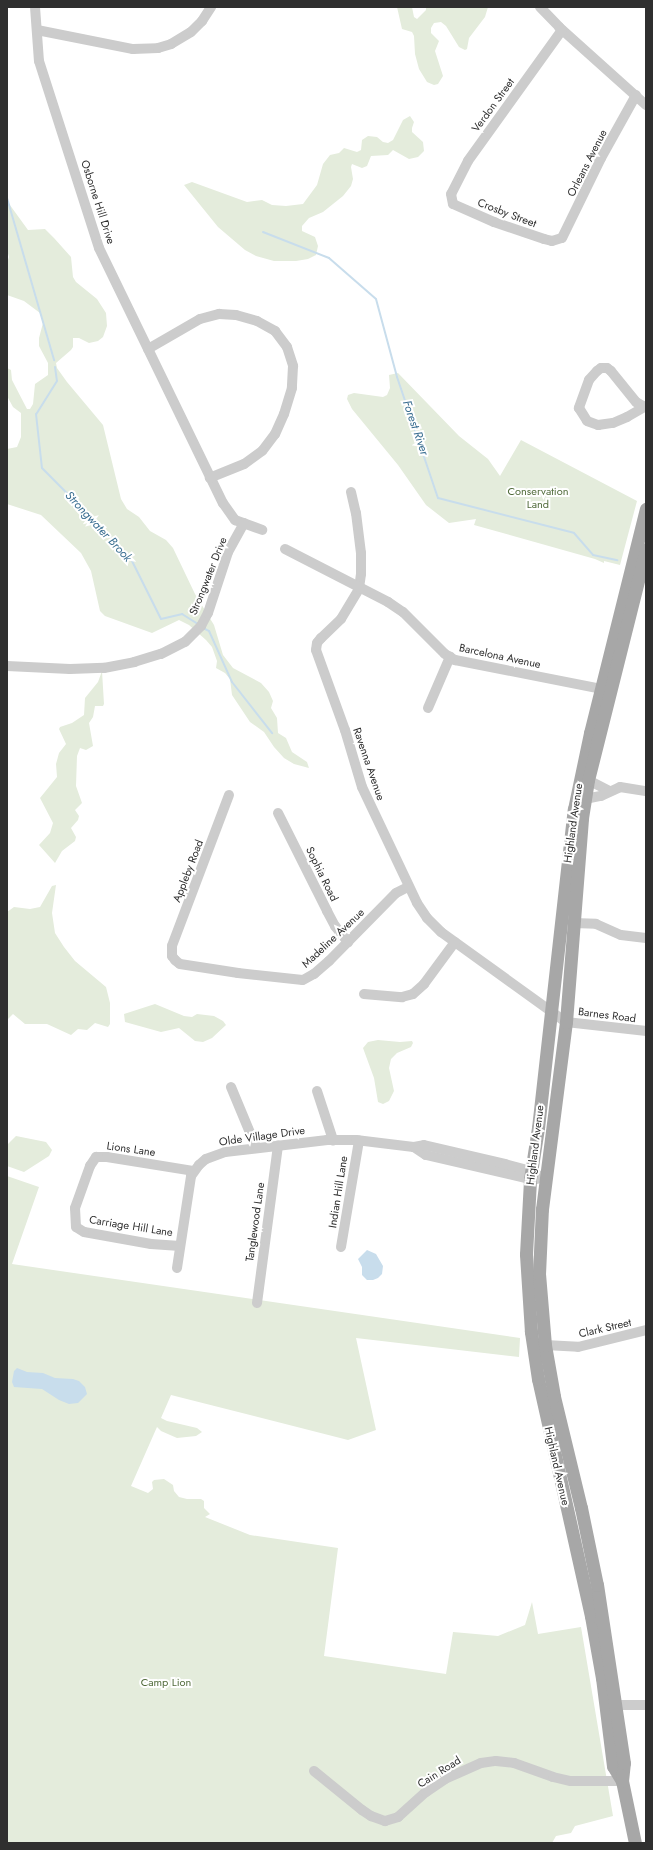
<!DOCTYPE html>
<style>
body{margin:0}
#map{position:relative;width:653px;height:1850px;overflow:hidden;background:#fff;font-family:Jost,sans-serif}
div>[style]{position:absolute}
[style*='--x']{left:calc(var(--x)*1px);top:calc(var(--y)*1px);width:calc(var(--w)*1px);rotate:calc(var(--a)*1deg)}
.green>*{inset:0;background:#e4ecdc}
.water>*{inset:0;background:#c8ddec}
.stream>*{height:2px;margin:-1px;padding:0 1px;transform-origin:1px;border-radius:1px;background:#c8ddec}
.minor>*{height:10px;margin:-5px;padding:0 5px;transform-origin:5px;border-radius:5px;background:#ccc}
.major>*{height:13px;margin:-6.5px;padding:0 6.5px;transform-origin:6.5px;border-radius:6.5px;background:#a7a7a7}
span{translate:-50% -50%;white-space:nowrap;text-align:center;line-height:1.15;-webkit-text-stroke:4px #fff;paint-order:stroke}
.street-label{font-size:11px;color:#2f2f2f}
.park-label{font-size:11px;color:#516b3b}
.water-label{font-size:12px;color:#3b6f92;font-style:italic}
.frame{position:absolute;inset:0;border:8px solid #2f2f2f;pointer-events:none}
</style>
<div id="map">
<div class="green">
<i style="clip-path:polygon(397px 7px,412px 7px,414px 17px,417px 19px,426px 10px,426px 7px,488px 7px,485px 17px,469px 38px,467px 49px,465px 50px,459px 47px,446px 26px,441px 22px,434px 23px,431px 28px,431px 33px,439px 41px,435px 51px,443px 76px,438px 84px,434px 85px,427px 82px,419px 69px,415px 54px,414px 36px,412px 32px,402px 29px)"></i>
<i style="clip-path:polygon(410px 116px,414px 122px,412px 128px,412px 132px,423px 142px,424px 151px,418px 157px,409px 159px,393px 150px,388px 155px,371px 156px,367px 166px,362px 168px,352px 164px,351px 167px,353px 179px,351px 186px,343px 196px,323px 212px,309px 218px,302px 226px,302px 231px,315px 237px,318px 246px,316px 255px,308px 259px,296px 261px,274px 261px,256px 256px,245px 250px,218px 227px,184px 185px,192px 182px,247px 202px,262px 200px,272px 205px,286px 206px,303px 204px,317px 185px,323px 164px,330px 155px,339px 153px,344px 148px,357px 152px,361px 150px,362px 140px,368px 136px,377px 137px,383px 142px,388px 143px,393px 140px,403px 120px)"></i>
<i style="clip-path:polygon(7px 201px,28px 230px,45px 229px,54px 238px,71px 257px,73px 277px,76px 282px,97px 299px,106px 313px,107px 326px,103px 337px,98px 341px,89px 343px,79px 338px,73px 338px,73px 347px,71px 350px,56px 363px,57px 368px,67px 382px,103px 425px,121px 499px,127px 509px,139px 517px,150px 531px,166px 540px,173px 548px,195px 594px,214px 625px,223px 655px,233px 668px,261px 683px,269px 692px,273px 701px,271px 708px,277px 718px,278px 733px,286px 738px,292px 752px,307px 762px,309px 768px,294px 764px,284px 758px,274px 747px,264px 732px,250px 722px,232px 695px,230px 679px,225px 673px,216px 668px,217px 661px,212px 647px,206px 640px,189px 625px,179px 620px,152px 633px,105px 616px,100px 611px,91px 571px,81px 553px,41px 515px,7px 504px,7px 449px,17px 447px,21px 437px,21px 413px,13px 407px,7px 396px,7px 368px,11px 370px,12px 380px,27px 409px,30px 409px,33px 404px,35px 384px,48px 375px,48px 363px,39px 346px,39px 338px,43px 323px,40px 313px,24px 301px,7px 295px,7px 263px,9px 257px,7px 250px)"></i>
<i style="clip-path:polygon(398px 373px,459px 436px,488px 459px,500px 476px,521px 440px,637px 501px,620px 565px,604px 561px,604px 563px,595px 559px,474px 525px,476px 519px,449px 523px,426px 505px,398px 465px,352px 409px,347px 399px,348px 395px,354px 393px,383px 397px,387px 395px,390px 388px,389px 375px)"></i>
<i style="clip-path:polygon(102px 671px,104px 704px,103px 706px,95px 706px,93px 717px,89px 723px,93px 746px,86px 750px,80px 748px,77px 756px,76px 786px,82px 803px,75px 810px,79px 816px,78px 820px,71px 828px,76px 837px,75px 841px,62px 851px,55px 863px,39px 845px,50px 833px,53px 823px,40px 798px,57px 777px,56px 764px,59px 753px,66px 744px,59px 729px,60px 727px,72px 723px,84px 715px,85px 698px,98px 682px)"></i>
<i style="clip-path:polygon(56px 885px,52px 913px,55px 933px,64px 947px,75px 961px,106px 987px,110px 1003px,110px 1024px,108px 1027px,95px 1023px,87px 1030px,78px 1029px,71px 1035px,47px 1024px,25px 1024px,13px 1014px,8px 1019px,7px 1028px,7px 912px,14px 907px,30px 909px,40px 907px,52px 886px)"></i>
<i style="clip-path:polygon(155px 1004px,184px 1016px,192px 1017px,197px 1014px,214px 1016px,223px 1021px,226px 1025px,212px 1038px,203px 1042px,195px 1041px,179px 1028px,161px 1032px,125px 1022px,124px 1014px)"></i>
<i style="clip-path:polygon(378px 1040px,400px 1042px,412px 1041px,413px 1043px,411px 1047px,397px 1053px,391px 1059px,389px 1068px,394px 1091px,389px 1101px,383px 1104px,378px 1102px,374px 1078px,363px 1048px,368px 1042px)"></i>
<i style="clip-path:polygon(16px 1136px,46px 1142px,52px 1150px,49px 1156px,24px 1172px,7px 1166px,7px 1145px)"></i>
<i style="clip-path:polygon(7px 1176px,39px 1187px,12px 1264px,520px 1338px,519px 1357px,356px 1338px,376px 1430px,348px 1440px,171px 1395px,161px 1418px,167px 1421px,197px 1428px,202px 1432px,196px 1436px,177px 1438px,161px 1431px,157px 1427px,131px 1486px,148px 1493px,153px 1489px,152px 1482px,154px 1480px,164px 1479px,173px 1485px,174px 1491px,179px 1497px,187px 1499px,201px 1499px,204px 1501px,204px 1508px,210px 1514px,205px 1517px,250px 1535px,338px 1548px,324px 1656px,446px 1674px,453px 1632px,498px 1636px,525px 1625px,532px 1602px,538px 1634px,581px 1627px,613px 1816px,575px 1826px,571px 1833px,556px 1836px,552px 1843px,7px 1843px)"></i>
</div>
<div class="water">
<i style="clip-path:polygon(367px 1250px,376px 1254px,383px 1266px,382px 1274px,378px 1278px,373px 1280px,367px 1280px,362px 1275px,362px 1267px,358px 1259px)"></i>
<i style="clip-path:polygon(17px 1368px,27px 1372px,43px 1373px,55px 1378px,73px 1379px,79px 1381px,85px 1387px,87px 1394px,78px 1403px,69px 1404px,59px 1400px,42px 1389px,14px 1387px,12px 1382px,14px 1371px)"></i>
</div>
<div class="stream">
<i style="--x:7;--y:198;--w:169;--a:73.8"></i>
<i style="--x:263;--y:232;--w:71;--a:21.5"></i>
<i style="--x:329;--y:258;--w:62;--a:41.1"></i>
<i style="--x:376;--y:299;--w:81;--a:74.9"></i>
<i style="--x:397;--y:377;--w:128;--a:71.3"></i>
<i style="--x:438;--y:498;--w:140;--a:14.4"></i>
<i style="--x:574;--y:533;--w:29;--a:49"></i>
<i style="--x:593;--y:555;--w:25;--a:12"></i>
<i style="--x:55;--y:367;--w:14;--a:82"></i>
<i style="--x:57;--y:381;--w:39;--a:122"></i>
<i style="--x:36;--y:414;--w:54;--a:83.7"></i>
<i style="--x:42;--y:468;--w:125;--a:45.3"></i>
<i style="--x:130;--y:557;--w:69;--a:63.4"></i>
<i style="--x:161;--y:619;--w:22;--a:-13"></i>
<i style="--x:182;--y:614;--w:19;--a:32"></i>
<i style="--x:203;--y:628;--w:7;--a:27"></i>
<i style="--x:209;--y:631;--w:56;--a:65.7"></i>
<i style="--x:232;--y:682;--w:65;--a:51.9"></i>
</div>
<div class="minor">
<i style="--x:35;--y:7;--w:54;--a:85.8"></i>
<i style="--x:39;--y:61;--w:196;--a:72.2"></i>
<i style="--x:99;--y:248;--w:284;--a:64.1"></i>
<i style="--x:223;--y:503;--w:21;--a:55"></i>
<i style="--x:235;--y:520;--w:29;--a:20"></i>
<i style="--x:540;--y:7;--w:28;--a:46"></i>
<i style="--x:559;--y:27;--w:117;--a:41.9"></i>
<i style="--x:37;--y:30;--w:98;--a:11.2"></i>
<i style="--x:133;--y:49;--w:25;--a:-2"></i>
<i style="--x:158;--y:48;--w:14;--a:-17"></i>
<i style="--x:171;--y:44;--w:23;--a:-31"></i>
<i style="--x:191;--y:32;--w:16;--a:-45"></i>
<i style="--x:202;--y:21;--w:17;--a:-57"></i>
<i style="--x:562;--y:30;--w:161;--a:125.7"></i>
<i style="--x:468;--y:161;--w:37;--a:117"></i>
<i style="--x:451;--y:194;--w:10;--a:79"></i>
<i style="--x:453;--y:204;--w:45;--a:23.7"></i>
<i style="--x:494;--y:222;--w:53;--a:18.8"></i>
<i style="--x:544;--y:239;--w:8;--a:14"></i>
<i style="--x:552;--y:241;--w:10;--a:-17"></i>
<i style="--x:562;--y:238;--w:89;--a:-64"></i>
<i style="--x:601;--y:158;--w:72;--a:-60.9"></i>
<i style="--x:148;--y:349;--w:60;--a:-30"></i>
<i style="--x:200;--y:319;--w:20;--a:-15"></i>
<i style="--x:219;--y:314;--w:17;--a:3"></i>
<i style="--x:236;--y:315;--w:22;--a:16"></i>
<i style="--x:257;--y:321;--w:21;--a:29"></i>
<i style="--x:275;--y:331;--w:20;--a:53"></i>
<i style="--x:287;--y:347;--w:20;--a:72"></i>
<i style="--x:293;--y:366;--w:22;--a:93"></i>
<i style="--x:292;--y:388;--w:27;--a:107"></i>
<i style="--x:284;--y:414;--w:22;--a:114"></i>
<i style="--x:275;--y:434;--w:21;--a:127"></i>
<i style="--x:262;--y:451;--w:22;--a:144"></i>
<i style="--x:244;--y:464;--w:37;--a:158"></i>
<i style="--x:645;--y:407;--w:10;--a:-151"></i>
<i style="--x:636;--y:402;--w:40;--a:-129"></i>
<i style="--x:611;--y:371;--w:5;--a:-143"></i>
<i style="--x:607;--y:368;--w:6;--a:180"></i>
<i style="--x:601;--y:368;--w:5;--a:143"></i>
<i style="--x:597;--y:371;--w:12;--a:132"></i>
<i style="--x:589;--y:380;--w:30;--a:110"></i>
<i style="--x:579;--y:408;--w:15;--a:58"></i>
<i style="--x:587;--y:421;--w:12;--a:20"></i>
<i style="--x:598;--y:425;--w:15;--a:-8"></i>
<i style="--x:613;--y:423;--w:15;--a:-23"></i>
<i style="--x:627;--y:417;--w:22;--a:-30"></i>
<i style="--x:351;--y:492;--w:22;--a:77"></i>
<i style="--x:356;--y:513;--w:40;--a:82.9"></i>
<i style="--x:361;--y:553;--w:21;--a:90"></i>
<i style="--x:361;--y:574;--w:15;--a:98"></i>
<i style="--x:359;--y:589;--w:35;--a:121"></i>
<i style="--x:341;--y:619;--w:28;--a:136"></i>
<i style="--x:321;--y:638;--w:6;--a:129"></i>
<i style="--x:317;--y:643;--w:7;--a:98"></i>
<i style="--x:316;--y:650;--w:85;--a:70.1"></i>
<i style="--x:345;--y:730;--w:59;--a:73.4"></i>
<i style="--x:362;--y:787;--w:128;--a:64.6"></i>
<i style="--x:417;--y:903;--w:18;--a:56"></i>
<i style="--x:427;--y:918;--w:20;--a:45"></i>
<i style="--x:441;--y:932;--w:154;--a:35.8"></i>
<i style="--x:566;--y:1022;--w:81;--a:6.4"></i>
<i style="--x:285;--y:549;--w:116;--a:27.2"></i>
<i style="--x:388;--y:602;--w:18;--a:34"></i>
<i style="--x:403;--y:612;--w:59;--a:45"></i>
<i style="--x:445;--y:654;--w:12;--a:31"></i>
<i style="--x:455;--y:660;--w:149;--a:11.2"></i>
<i style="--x:7;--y:666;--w:63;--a:2.7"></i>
<i style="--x:70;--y:669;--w:34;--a:-2"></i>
<i style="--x:104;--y:668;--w:31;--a:-11"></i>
<i style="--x:134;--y:662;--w:28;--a:-17"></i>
<i style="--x:161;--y:654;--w:27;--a:-27"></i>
<i style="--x:185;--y:642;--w:23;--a:-45"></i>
<i style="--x:201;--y:626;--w:15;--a:-62"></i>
<i style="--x:208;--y:613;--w:64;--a:-71.8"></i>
<i style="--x:228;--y:552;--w:33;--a:-61"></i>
<i style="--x:428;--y:708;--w:56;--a:-66.7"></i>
<i style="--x:588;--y:780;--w:25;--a:27"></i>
<i style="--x:229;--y:795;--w:161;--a:110.7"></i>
<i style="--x:172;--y:946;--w:10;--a:90"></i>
<i style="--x:172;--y:956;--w:5;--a:53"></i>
<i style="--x:175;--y:960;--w:6;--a:39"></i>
<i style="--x:180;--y:964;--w:59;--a:8.8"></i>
<i style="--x:238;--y:973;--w:65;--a:6.1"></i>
<i style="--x:303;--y:980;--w:13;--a:-29"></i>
<i style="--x:314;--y:974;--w:20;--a:-41"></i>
<i style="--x:329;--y:961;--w:95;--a:-45.4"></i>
<i style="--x:396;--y:893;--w:13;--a:-27"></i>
<i style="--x:585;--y:799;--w:16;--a:-11"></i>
<i style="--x:601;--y:796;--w:21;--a:-25"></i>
<i style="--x:620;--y:787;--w:26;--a:9"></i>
<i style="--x:278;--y:813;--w:110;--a:63.4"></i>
<i style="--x:327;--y:911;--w:17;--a:62"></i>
<i style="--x:335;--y:926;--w:21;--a:51"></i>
<i style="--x:573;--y:923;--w:23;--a:2"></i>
<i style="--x:596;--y:924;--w:27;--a:24"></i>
<i style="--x:621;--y:935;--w:25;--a:7"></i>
<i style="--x:364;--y:994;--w:38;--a:5"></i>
<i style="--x:402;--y:997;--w:11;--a:-15"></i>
<i style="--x:413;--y:994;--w:15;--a:-42"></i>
<i style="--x:424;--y:984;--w:52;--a:-53.6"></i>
<i style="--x:231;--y:1087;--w:65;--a:67.4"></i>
<i style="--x:317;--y:1091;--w:52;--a:71.9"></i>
<i style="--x:414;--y:1147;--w:14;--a:34"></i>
<i style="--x:426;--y:1155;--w:107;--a:13"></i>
<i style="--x:530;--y:1179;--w:7;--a:0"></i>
<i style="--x:180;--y:1246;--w:29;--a:-176"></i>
<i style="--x:151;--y:1244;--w:68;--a:-169.8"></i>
<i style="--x:84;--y:1232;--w:9;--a:-148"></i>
<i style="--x:76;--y:1227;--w:19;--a:-93"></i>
<i style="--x:75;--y:1208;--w:45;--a:-70.3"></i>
<i style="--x:90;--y:1166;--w:11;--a:-56"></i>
<i style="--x:96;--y:1157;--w:11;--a:0"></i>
<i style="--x:107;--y:1157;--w:87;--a:9.2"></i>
<i style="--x:341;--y:1247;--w:108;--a:-80.4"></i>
<i style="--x:177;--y:1268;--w:93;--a:-81.3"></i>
<i style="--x:191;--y:1176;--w:14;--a:-54"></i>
<i style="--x:199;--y:1165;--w:9;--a:-41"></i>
<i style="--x:206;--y:1159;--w:20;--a:-20"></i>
<i style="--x:225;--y:1152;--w:103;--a:-6.7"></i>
<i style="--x:327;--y:1140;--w:29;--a:0"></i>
<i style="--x:356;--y:1140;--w:58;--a:6.9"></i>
<i style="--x:414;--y:1147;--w:10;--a:-11"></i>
<i style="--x:424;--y:1145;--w:83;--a:13.2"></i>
<i style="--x:505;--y:1164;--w:27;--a:15"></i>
<i style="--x:531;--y:1171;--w:16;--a:30"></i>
<i style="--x:257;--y:1303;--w:159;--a:-82.4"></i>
<i style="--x:545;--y:1345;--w:33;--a:3"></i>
<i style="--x:578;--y:1347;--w:70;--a:-14"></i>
<i style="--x:615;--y:1705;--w:31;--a:0"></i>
<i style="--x:314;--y:1771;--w:62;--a:39.1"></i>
<i style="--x:362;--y:1810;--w:11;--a:34"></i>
<i style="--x:371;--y:1816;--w:15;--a:20"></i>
<i style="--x:385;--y:1821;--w:14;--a:-17"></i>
<i style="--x:398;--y:1817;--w:38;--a:-42"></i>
<i style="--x:426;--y:1792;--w:23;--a:-34"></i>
<i style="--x:445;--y:1779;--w:39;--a:-24"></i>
<i style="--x:481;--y:1763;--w:15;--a:-8"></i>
<i style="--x:496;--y:1761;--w:18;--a:6"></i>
<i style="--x:514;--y:1763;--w:41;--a:19.7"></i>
<i style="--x:553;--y:1777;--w:18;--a:13"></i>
<i style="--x:571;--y:1781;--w:51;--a:0"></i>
</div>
<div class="major">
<i style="--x:622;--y:1781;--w:17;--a:-121"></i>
<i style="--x:613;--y:1766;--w:89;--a:-97.1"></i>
<i style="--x:602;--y:1678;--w:63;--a:-100.1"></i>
<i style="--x:591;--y:1616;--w:243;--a:-102.6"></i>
<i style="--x:538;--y:1379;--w:48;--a:-98.5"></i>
<i style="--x:531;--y:1332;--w:78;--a:-93.7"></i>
<i style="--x:526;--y:1254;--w:75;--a:-86.9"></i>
<i style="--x:530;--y:1179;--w:52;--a:-81.1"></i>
<i style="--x:538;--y:1128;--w:321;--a:-83.6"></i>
<i style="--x:574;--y:809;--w:78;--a:-78.1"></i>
<i style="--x:590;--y:733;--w:231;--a:-76"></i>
<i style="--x:635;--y:1843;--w:63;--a:-101.8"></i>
<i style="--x:622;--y:1781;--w:18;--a:-84"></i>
<i style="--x:624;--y:1763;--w:180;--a:-98.6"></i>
<i style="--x:597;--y:1585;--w:79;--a:-101.7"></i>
<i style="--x:581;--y:1508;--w:115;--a:-103.6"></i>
<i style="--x:554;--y:1396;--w:52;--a:-100"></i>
<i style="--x:545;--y:1345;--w:71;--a:-94.8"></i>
<i style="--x:539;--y:1274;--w:65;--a:-87.4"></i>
<i style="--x:542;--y:1209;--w:189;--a:-82.7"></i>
<i style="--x:566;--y:1022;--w:205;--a:-85.5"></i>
<i style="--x:582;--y:818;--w:38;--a:-81"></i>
<i style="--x:588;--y:780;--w:238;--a:-75.9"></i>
</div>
<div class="street-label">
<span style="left:493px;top:105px;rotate:-54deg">Verdon Street</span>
<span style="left:587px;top:163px;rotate:-63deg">Orleans Avenue</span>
<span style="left:98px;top:202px;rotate:72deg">Osborne Hill Drive</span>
<span style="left:507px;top:213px;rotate:21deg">Crosby Street</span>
<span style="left:208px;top:576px;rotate:-68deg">Strongwater Drive</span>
<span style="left:500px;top:656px;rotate:12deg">Barcelona Avenue</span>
<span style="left:369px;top:764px;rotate:71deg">Ravenna Avenue</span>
<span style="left:573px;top:823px;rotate:-82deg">Highland Avenue</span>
<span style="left:188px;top:871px;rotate:-69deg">Appleby Road</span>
<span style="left:322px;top:874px;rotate:64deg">Sophia Road</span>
<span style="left:333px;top:938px;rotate:-43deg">Madeline Avenue</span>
<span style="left:607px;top:1015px;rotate:7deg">Barnes Road</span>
<span style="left:262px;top:1136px;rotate:-8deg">Olde Village Drive</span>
<span style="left:535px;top:1145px;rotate:-83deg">Highland Avenue</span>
<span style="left:131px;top:1149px;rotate:8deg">Lions Lane</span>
<span style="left:338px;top:1192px;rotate:-81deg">Indian Hill Lane</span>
<span style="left:255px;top:1222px;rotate:-82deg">Tanglewood Lane</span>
<span style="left:131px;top:1226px;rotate:9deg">Carriage Hill Lane</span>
<span style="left:605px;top:1328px;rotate:-13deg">Clark Street</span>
<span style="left:557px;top:1466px;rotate:77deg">Highland Avenue</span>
<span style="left:439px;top:1772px;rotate:-32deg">Cain Road</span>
</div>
<div class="park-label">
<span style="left:538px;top:498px">Conservation<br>Land</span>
<span style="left:166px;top:1682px">Camp Lion</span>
</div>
<div class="water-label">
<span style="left:415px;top:428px;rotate:71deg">Forest River</span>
<span style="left:98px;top:527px;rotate:47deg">Strongwater Brook</span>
</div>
<div class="frame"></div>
</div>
